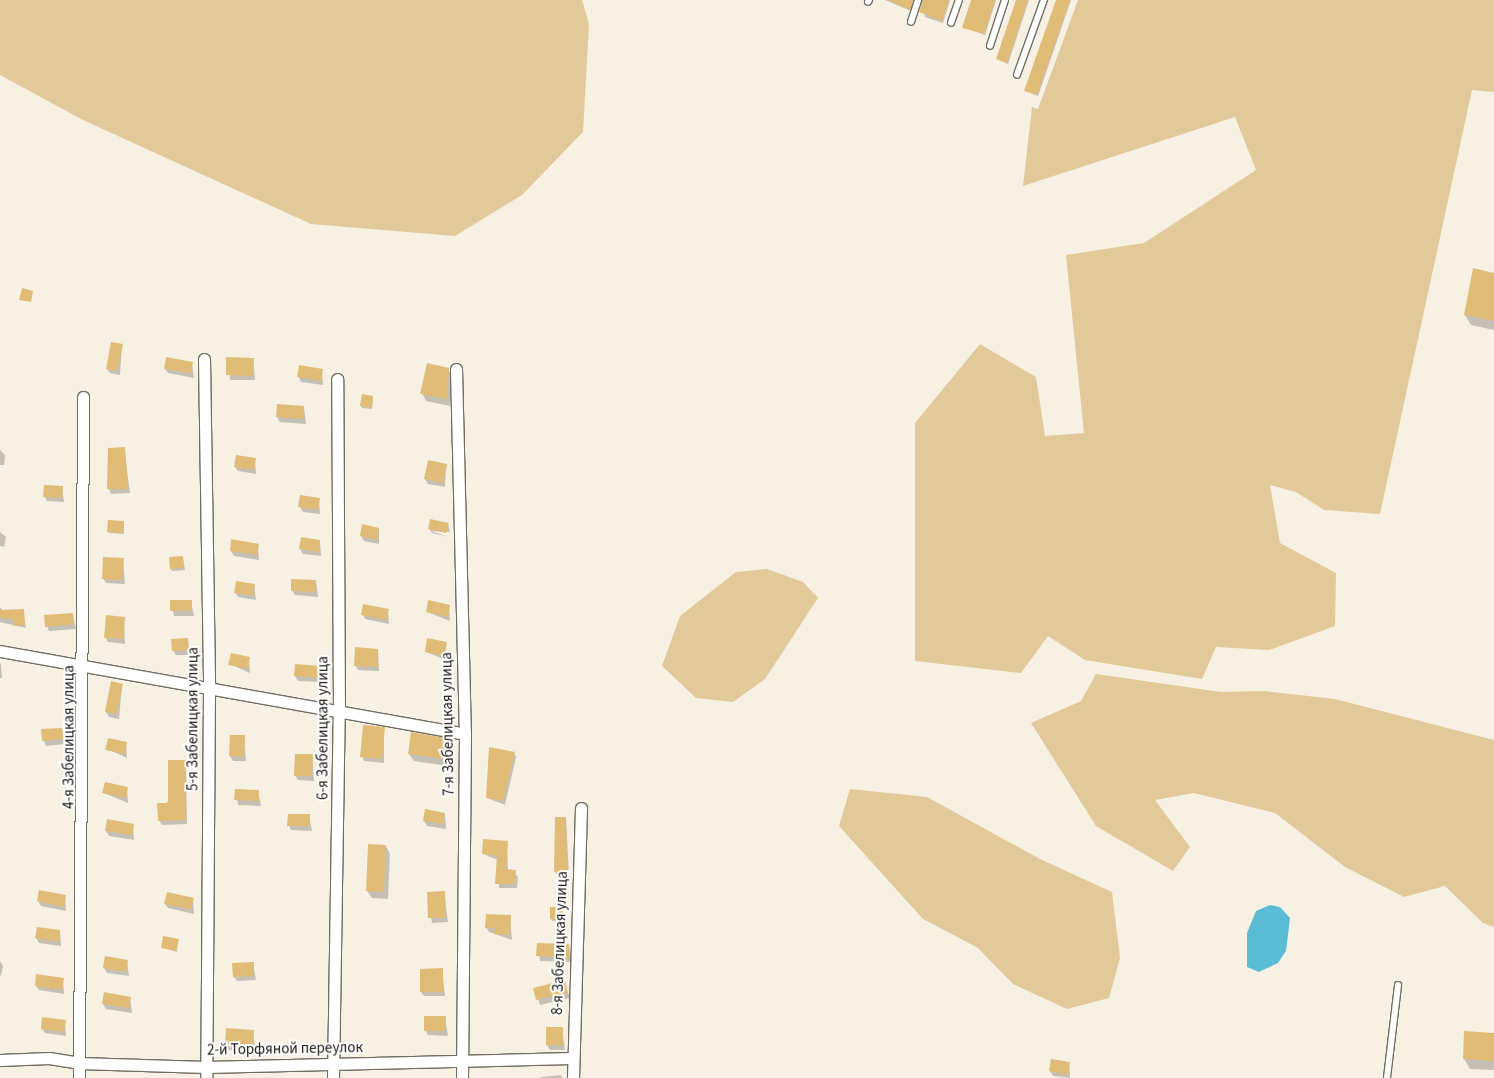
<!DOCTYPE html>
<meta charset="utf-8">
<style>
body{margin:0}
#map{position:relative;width:1494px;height:1078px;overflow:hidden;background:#f7f1e4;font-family:"Source Sans 3",sans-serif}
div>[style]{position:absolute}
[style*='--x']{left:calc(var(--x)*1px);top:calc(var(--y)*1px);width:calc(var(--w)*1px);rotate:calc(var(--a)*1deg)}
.green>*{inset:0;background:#e2c99a}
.water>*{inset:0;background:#5abdd4}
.shadow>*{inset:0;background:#0003}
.building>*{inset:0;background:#e1bc77}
.roads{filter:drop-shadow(1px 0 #736e63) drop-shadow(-1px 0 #736e63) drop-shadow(0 1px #736e63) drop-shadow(0 -1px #736e63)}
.lane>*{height:5.5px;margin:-2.75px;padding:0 2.75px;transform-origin:2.75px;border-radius:2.75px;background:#fff}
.street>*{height:11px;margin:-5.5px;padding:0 5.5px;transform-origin:5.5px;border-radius:5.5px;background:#fff}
span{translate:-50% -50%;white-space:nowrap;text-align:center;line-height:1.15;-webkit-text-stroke:4px #fff;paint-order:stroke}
.street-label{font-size:15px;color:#181612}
</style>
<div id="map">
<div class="green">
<i style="clip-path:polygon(0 0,582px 0,589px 24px,583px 132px,522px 195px,455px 236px,311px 224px,83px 120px,0 75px)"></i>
<i style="clip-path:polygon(1078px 0,1494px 0,1494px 92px,1472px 90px,1380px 514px,1324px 510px,1296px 492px,1270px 485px,1280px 543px,1336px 573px,1335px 626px,1269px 650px,1216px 647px,1202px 679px,1085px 660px,1048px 636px,1021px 673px,915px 661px,915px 423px,980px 344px,1036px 377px,1045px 436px,1084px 433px,1066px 255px,1144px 243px,1256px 170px,1235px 117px,1023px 186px,1032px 107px,1038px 109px)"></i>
<i style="clip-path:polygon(767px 569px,803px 582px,818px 598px,765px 679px,733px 702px,696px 698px,662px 666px,680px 616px,736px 572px)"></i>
<i style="clip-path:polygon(1096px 674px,1221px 692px,1264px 691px,1335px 699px,1494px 740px,1494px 927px,1483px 923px,1445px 886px,1404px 897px,1345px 867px,1275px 813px,1194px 793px,1155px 800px,1190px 847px,1173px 871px,1096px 826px,1031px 723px,1081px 701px)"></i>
<i style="clip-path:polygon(850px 789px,927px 797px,1040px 859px,1112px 892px,1120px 958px,1109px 998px,1067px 1009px,1013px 984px,978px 948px,923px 919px,839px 826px)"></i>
</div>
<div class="water">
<i style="clip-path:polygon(1270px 905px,1280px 907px,1290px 918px,1286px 951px,1278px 963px,1259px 972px,1247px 967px,1247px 933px,1256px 911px)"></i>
</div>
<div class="shadow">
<i style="clip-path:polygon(885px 0,915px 0,911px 11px)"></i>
<i style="clip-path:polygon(922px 0,950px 0,943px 23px,925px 17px)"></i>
<i style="clip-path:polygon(972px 0,996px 0,985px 35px,964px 27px)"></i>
<i style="clip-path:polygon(1017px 0,1029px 0,1008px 64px,997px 59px)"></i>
<i style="clip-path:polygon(1057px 0,1071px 0,1038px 96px,1025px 91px)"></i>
<i style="clip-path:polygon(1494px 274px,1494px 330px,1471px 325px,1465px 315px)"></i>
<i style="clip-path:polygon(122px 345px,120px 375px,110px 373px,107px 369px)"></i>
<i style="clip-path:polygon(228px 358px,253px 359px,255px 380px,230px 380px)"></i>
<i style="clip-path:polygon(192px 363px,194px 378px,168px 373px,165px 369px)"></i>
<i style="clip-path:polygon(448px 369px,452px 377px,450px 406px,426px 401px,422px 393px)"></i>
<i style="clip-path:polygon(322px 370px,323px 385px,301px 382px,299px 377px)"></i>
<i style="clip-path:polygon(373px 397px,372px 409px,362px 408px,361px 406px)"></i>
<i style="clip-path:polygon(304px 407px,306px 424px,280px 422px,277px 417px)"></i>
<i style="clip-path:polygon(124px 448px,130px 493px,111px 494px,109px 489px)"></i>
<i style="clip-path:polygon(0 450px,5px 455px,4px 465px,0 465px)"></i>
<i style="clip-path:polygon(255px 459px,256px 474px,238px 471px,235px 467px)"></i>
<i style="clip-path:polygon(446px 465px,445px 487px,428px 484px,425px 479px)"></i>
<i style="clip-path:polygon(62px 487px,64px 502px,47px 501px,45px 497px)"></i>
<i style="clip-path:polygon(319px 499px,320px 514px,303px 512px,300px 507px)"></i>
<i style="clip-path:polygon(431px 520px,448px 524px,450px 532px,431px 531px,449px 537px,432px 533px,429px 528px)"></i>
<i style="clip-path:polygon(124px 522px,124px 534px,109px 533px,108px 531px)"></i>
<i style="clip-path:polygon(379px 529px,379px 544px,364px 541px,361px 536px)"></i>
<i style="clip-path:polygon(0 532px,6px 537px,4px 547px,0 546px)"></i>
<i style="clip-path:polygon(320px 542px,321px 556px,303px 554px,300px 549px)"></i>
<i style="clip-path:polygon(258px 545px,259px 560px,234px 556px,231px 551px)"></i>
<i style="clip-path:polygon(183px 558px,185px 570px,172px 571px,171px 569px)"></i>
<i style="clip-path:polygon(123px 560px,125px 584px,106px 583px,103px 578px)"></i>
<i style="clip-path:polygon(316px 581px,318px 597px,295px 595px,292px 590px)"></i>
<i style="clip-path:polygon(254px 585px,256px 600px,238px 597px,235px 592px)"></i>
<i style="clip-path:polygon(171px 601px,191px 601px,194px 616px,174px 616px)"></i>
<i style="clip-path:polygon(449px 606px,450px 621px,427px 612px)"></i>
<i style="clip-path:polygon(0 607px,3px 611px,23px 610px,26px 628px,0 622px)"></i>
<i style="clip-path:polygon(388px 610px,389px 624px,365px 619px,363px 614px)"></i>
<i style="clip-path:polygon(72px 614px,76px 629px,49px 631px,47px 626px)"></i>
<i style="clip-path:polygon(124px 618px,125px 644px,108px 642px,105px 637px)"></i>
<i style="clip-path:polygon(187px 640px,191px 655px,176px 655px,173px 650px)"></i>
<i style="clip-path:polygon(446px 643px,446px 660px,426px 652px)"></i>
<i style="clip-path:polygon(378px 650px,379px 671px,358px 670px,355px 665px)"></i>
<i style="clip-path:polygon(249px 658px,250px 673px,230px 664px)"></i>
<i style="clip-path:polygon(0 663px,1px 664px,2px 678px,0 678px)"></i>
<i style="clip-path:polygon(319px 667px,321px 682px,298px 681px,295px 676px)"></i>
<i style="clip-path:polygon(122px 685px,119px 719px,109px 717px,106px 712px)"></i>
<i style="clip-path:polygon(62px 729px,65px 744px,46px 746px,44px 741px)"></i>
<i style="clip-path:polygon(384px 729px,384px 763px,364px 761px,362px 756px)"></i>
<i style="clip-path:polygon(244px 736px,246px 761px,233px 761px,230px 756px)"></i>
<i style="clip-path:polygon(447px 740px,451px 747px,448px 766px,414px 761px,409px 754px)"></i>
<i style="clip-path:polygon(126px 743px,127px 758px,107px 749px)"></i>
<i style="clip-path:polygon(490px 748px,514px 753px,516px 757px,505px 805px,487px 798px)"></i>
<i style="clip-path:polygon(312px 756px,314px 781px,298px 780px,295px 775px)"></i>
<i style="clip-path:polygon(186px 762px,187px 824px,162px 825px,159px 820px)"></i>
<i style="clip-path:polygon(127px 788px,128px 803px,104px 793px)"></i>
<i style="clip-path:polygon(236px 790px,258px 791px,261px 806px,238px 805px)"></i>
<i style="clip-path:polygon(445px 814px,446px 829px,427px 826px,424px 821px)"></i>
<i style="clip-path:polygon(309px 816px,312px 831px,291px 830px,289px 825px)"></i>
<i style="clip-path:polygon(566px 818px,569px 876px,557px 875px,555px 872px)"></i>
<i style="clip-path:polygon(133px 825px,134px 840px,109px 836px,106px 831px)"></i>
<i style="clip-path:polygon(507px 842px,508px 871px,518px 876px,517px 888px,499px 888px,498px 860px,483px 854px)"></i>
<i style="clip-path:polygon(386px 846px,390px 854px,388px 899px,372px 898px,367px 891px)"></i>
<i style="clip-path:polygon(444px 892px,448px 922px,432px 923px,428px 893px)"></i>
<i style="clip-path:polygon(65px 896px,66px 911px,41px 906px,38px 901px)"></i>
<i style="clip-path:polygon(193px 899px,194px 914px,168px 908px,165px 904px)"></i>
<i style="clip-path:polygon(563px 908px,563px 921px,552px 921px,551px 919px)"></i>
<i style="clip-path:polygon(510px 917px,512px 940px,489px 932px,486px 927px)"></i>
<i style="clip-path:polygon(60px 931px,61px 946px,39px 943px,36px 938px)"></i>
<i style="clip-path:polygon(178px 940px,177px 952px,162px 947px)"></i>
<i style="clip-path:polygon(538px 944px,569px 945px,571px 962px,540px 961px)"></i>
<i style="clip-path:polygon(0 961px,3px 966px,1px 976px,0 975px)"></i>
<i style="clip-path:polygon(127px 961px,129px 976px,107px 973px,104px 968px)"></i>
<i style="clip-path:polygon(253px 964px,256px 980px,237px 981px,234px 977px)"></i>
<i style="clip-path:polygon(442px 969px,445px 996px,424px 996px,421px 992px)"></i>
<i style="clip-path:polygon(63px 979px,64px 994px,39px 990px,36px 986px)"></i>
<i style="clip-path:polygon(564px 982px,570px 998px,540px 1005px,535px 988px)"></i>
<i style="clip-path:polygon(130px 998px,132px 1013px,106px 1009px,103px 1004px)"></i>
<i style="clip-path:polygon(445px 1018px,448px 1036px,428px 1035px,425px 1030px)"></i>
<i style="clip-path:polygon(65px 1022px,66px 1036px,45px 1033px,42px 1028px)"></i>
<i style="clip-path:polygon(562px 1028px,565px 1050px,550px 1050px,547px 1045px)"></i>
<i style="clip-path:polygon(253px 1031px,255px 1051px,229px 1050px,226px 1045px)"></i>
<i style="clip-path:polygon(1494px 1034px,1494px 1070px,1470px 1069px,1464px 1059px)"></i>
<i style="clip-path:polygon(1069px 1063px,1070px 1078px,1053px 1076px,1050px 1071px)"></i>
<i style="clip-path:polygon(561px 1075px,562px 1078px,542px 1078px,541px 1077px)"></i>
</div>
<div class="building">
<i style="clip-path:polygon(888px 0,913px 0,910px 10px)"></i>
<i style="clip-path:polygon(923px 0,949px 0,942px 21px,919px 12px)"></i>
<i style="clip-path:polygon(971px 0,995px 0,984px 34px,962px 28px)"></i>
<i style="clip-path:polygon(1016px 0,1028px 0,1007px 63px,996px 59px)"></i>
<i style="clip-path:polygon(1056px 0,1070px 0,1037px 95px,1024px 91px)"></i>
<i style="clip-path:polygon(1473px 268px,1494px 273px,1494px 321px,1464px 315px)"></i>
<i style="clip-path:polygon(22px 288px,33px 291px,31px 302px,19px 300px)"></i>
<i style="clip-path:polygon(111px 342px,123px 344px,117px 371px,106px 369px)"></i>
<i style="clip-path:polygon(166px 357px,193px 362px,191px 373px,164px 369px)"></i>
<i style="clip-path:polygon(226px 357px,254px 358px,253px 376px,226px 375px)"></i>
<i style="clip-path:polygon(427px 363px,449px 368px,447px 399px,420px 394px)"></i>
<i style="clip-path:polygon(299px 365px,323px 369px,321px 381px,297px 377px)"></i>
<i style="clip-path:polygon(362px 394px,373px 396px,372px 408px,360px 406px)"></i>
<i style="clip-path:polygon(277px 404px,304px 406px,304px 419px,276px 417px)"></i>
<i style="clip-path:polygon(125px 447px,128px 489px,107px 489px,108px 448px)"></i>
<i style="clip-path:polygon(236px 455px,256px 458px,254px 470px,234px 467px)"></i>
<i style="clip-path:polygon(428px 460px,447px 464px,443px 483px,424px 479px)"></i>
<i style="clip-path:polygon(44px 485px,63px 486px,62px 498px,43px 497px)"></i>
<i style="clip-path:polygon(300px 495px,320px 498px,318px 510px,298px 507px)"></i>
<i style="clip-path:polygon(430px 519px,449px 523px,446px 533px,428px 529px)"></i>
<i style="clip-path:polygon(108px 520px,124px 521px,123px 533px,107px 532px)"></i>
<i style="clip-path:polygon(362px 524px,379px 528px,377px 540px,360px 536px)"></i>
<i style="clip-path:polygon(301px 537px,320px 540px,319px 552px,299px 549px)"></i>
<i style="clip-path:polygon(231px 539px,259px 544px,257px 555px,230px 551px)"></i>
<i style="clip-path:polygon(183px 556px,184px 568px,170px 569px,169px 557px)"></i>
<i style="clip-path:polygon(103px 557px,124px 558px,122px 580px,102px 579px)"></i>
<i style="clip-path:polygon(291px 579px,316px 580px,316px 592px,291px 591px)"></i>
<i style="clip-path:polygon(236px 581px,255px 584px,253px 596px,234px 593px)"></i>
<i style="clip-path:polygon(170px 600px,192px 600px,192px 611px,170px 611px)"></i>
<i style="clip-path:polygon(428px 600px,450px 605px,448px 617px,426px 612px)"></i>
<i style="clip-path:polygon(363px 604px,389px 609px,386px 620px,361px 615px)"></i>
<i style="clip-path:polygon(24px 609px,25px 625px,13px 626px,13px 619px,0 618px,0 610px)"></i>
<i style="clip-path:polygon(73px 613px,74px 624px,45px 627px,44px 615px)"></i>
<i style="clip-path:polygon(106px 615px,125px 617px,123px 639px,104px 638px)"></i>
<i style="clip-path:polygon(188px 638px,189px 650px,172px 651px,171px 639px)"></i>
<i style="clip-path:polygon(427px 638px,447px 642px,444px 656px,425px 652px)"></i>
<i style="clip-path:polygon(355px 647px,378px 649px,377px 667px,354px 666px)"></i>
<i style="clip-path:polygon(231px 653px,250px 657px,248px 669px,228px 665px)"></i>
<i style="clip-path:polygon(295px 664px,320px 666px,319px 678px,294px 676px)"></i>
<i style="clip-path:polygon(111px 681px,123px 684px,116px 714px,105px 712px)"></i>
<i style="clip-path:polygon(363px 725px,385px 727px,382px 759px,360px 757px)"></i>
<i style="clip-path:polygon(62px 728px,63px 739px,42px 741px,41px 729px)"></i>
<i style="clip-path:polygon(411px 732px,447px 738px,445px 759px,408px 754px)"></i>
<i style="clip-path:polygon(230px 735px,245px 735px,244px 757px,229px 756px)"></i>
<i style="clip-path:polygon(108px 738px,127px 742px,125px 754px,105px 750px)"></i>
<i style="clip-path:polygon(489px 747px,515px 752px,503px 801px,486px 798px)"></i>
<i style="clip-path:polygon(295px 754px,313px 754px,312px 776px,294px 776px)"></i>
<i style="clip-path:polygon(168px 760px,186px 760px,185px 820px,158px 821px,157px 803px,168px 803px)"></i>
<i style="clip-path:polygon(105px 782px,128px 787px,126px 798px,102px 793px)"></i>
<i style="clip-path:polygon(235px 789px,259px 790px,259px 801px,234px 800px)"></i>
<i style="clip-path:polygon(425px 809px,445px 813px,443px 824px,423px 821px)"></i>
<i style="clip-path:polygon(288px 814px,310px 814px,310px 826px,287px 826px)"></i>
<i style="clip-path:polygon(555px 817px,566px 817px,567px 872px,554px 872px)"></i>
<i style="clip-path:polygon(107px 819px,134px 824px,132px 835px,105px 831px)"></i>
<i style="clip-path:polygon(483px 839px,508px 841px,506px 869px,516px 870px,515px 884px,495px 884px,497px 856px,482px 854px)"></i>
<i style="clip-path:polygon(368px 844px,386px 845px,384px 892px,366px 891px)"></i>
<i style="clip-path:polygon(39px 890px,66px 895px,64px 907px,37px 901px)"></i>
<i style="clip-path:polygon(445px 891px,446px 918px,428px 918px,427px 892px)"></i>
<i style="clip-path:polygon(167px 892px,194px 898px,191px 909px,164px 904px)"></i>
<i style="clip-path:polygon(550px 907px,563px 907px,563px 920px,550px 919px)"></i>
<i style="clip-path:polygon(486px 914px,511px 915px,510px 935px,494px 934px,495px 928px,485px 928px)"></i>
<i style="clip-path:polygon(37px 927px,60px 930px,59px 942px,35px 938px)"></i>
<i style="clip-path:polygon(163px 936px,179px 939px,176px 951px,161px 948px)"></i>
<i style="clip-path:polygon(537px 943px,569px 944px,569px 958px,536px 956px)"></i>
<i style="clip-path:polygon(105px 956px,128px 960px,126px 972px,103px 968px)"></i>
<i style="clip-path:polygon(254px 962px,254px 976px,233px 977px,232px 963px)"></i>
<i style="clip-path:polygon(443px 968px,443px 992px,420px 992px,420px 969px)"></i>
<i style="clip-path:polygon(36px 974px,64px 978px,62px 990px,35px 986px)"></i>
<i style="clip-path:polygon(565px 980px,568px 993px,536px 1000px,533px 988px)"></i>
<i style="clip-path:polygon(104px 992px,131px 997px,129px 1008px,102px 1004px)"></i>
<i style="clip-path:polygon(424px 1016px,446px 1016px,445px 1031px,424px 1031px)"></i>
<i style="clip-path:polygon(42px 1017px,66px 1020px,64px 1032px,41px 1029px)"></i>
<i style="clip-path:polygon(546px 1027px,563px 1027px,563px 1045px,546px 1045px)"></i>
<i style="clip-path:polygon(226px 1028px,254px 1030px,253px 1047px,225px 1045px)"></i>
<i style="clip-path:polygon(1464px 1031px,1494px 1033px,1494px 1061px,1463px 1059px)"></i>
<i style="clip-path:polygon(1051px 1059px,1070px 1062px,1068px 1075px,1049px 1071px)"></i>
</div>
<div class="roads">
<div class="lane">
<i style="--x:868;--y:2;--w:2;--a:-63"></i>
<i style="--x:911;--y:22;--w:23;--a:-72"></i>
<i style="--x:951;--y:23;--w:24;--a:-71"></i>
<i style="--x:990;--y:46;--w:48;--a:-71.9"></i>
<i style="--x:1017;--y:75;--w:80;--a:-70.2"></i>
<i style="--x:1387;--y:1078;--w:93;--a:-83.2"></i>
</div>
<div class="street">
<i style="--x:204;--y:359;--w:332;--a:89.1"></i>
<i style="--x:209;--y:691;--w:387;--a:90.4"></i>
<i style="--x:456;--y:369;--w:365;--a:88.6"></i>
<i style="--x:465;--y:734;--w:344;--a:90.5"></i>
<i style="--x:0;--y:651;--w:472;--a:10.1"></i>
<i style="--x:0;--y:1060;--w:49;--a:-2.3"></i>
<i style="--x:49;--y:1058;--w:30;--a:9"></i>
<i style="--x:79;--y:1063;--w:127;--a:1.8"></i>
<i style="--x:206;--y:1067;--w:365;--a:-1.4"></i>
<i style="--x:79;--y:1078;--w:681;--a:-89.66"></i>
<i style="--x:333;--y:1078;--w:365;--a:-89.1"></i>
<i style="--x:339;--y:713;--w:334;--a:-90.3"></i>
<i style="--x:573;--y:1078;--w:270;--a:-88.3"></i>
</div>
</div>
<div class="street-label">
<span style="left:193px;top:719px;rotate:-90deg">5-я Забелицкая улица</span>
<span style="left:448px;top:724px;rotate:-91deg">7-я Забелицкая улица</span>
<span style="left:323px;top:728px;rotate:-90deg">6-я Забелицкая улица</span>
<span style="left:69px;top:737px;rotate:-90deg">4-я Забелицкая улица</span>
<span style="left:560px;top:943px;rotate:-88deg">8-я Забелицкая улица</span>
<span style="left:285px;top:1049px;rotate:-1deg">2-й Торфяной переулок</span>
</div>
</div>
